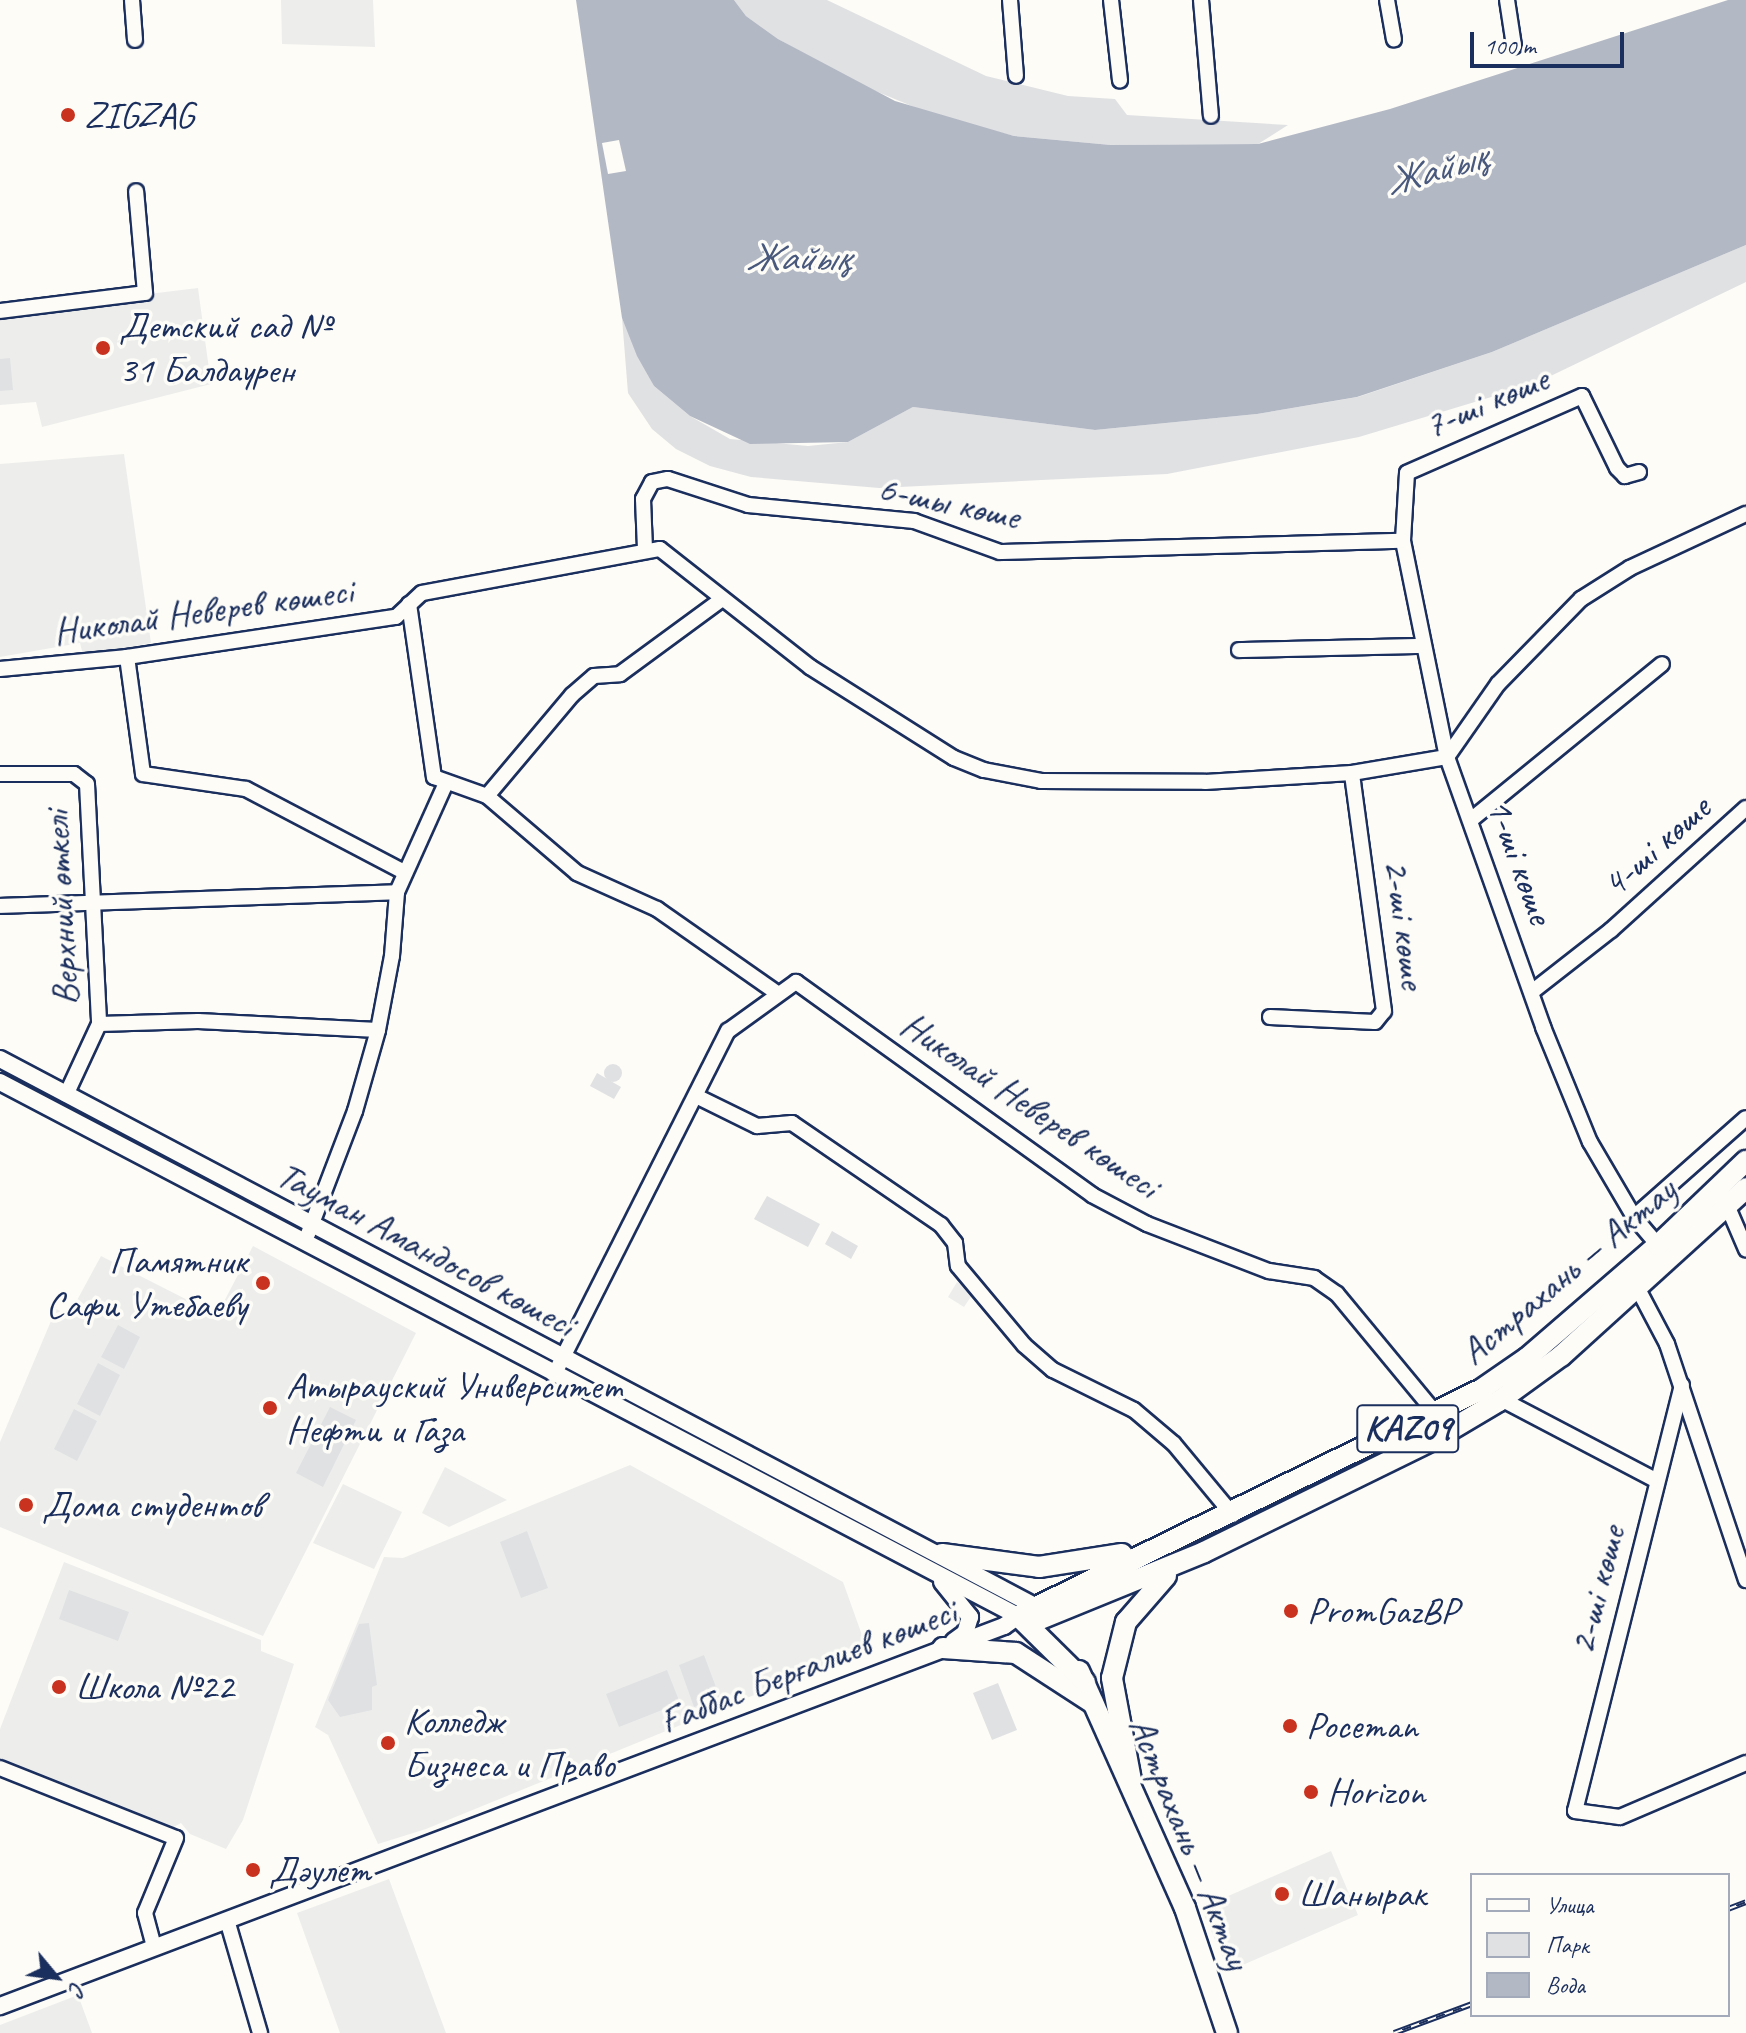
<!DOCTYPE html>
<meta charset="utf-8">
<style>
body{margin:0}
#map{position:relative;width:1746px;height:2033px;overflow:hidden;background:#fdfcf7;font-family:Caveat,sans-serif}
div>[style]{position:absolute}
[style*='--x']{left:calc(var(--x)*1px);top:calc(var(--y)*1px);width:calc(var(--w)*1px);rotate:calc(var(--a)*1deg)}
.built>*{inset:0;background:#edeeec}
.green>*{inset:0;background:#e0e1e3}
.round{border-radius:50%}
.water>*{inset:0;background:#b3b8c5}
.pier>*{inset:0;background:#fdfcf7}
.roads{filter:drop-shadow(2px 0 #1b2f5e) drop-shadow(-2px 0 #1b2f5e) drop-shadow(0 2px #1b2f5e) drop-shadow(0 -2px #1b2f5e)}
.minor>*{height:14px;margin:-7px;padding:0 7px;transform-origin:7px;border-radius:7px;background:#fdfcf7}
.major>*{height:16px;margin:-8px;padding:0 8px;transform-origin:8px;border-radius:8px;background:#fdfcf7}
.highway>*{height:20px;margin:-10px;padding:0 10px;transform-origin:10px;border-radius:10px;background:#fdfcf7}
.rail>*{height:6px;margin-top:-3px;transform-origin:0;background:repeating-linear-gradient(90deg,#fdfcf7 0 9px,#1b2f5e 0 18px);box-sizing:border-box;border-block:2px solid #1b2f5e}
.dots>*{width:22px;height:22px;translate:-50% -50%;box-sizing:border-box;border:4px solid #fdfcf7;border-radius:50%}
span{translate:-50% -50%;white-space:nowrap;text-align:center;line-height:1.15;-webkit-text-stroke:7px #fdfcf7;paint-order:stroke}
.shield-label span{padding:2px 6px;background:#fdfcf7;border:2px solid;border-radius:6px;-webkit-text-stroke-width:0}
.shield-label{font-size:36px;color:#1b2f5e;font-weight:700}
.poi-label{font-size:38px;color:#1b2f5e}
.left{translate:0 -50%;text-align:left}
.right{translate:-100% -50%;text-align:right}
.street-label{font-size:38px;color:#1b2f5e}
.water-label{font-size:40px;color:#49587d;font-style:italic}
.legend{position:absolute;left:1470px;top:1873px;width:260px;height:144px;box-sizing:border-box;background:#fdfcf7;border:2px solid #a3aaba;margin:0;padding:10px 14px;list-style:none;font-size:24px;color:#1b2f5e}
.legend li{display:flex;align-items:center;gap:16px;height:40px}
.legend b{width:40px;border:2px solid #a3aaba}
.north{position:absolute;left:16px;top:1937px;width:80px;height:80px;-webkit-text-stroke:6px #fdfcf7;paint-order:stroke;rotate:119deg;font-size:22px;font-weight:700;line-height:32px;text-align:center;color:#1b2f5e}
.north::after{content:'';display:block;margin:auto;width:28px;height:36px;background:#1b2f5e;clip-path:polygon(50% 0,100% 100%,50% 72%,0 100%)}
.scale{position:absolute;left:1470px;top:32px;width:154px;height:36px;box-sizing:border-box;border:4px solid #1b2f5e;border-top:0;padding-left:10px;font-size:24px;line-height:28px;white-space:nowrap;color:#1b2f5e;-webkit-text-stroke:6px #fdfcf7;paint-order:stroke}
</style>
<div id="map">
<div class="built">
<i style="clip-path:polygon(281px 0,373px 0,375px 47px,282px 44px)"></i>
<i style="clip-path:polygon(198px 288px,211px 384px,42px 427px,36px 402px,0 405px,0 312px)"></i>
<i style="clip-path:polygon(124px 454px,151px 643px,83px 655px,80px 643px,0 657px,0 464px)"></i>
<i style="clip-path:polygon(253px 1246px,416px 1333px,263px 1636px,0 1527px,0 1442px,56px 1309px,69px 1315px,101px 1256px,217px 1315px)"></i>
<i style="clip-path:polygon(957px 1282px,974px 1292px,964px 1307px,948px 1297px)"></i>
<i style="clip-path:polygon(630px 1465px,843px 1582px,867px 1649px,426px 1829px,378px 1844px,328px 1735px,315px 1727px,384px 1557px,403px 1558px)"></i>
<i style="clip-path:polygon(445px 1467px,507px 1500px,449px 1527px,422px 1513px)"></i>
<i style="clip-path:polygon(343px 1484px,402px 1512px,374px 1569px,313px 1543px)"></i>
<i style="clip-path:polygon(64px 1562px,261px 1640px,261px 1651px,294px 1664px,243px 1820px,226px 1849px,190px 1834px,181px 1823px,172px 1828px,0 1762px,0 1729px)"></i>
<i style="clip-path:polygon(1331px 1851px,1358px 1915px,1229px 1971px,1201px 1908px)"></i>
<i style="clip-path:polygon(389px 1879px,446px 2033px,340px 2033px,297px 1913px)"></i>
<i style="clip-path:polygon(78px 1995px,92px 2033px,0 2033px,0 2025px)"></i>
</div>
<div class="green">
<i style="clip-path:polygon(734px 0,827px 0,986px 76px,1068px 96px,1115px 99px,1127px 115px,1288px 125px,1258px 144px,1111px 145px,1014px 136px,936px 116px,856px 83px,778px 39px,746px 16px)"></i>
<i style="clip-path:polygon(1746px 245px,1746px 282px,1534px 384px,1359px 437px,1167px 474px,879px 488px,751px 477px,710px 466px,676px 449px,652px 429px,628px 393px,622px 318px,654px 386px,690px 416px,730px 439px,808px 446px,848px 442px,913px 407px,1095px 430px,1257px 414px,1358px 397px,1492px 352px)"></i>
<i style="clip-path:polygon(10px 358px,13px 390px,0 391px,0 359px)"></i>
<i class="round" style="left:604px;top:1064px;width:18px;height:18px"></i>
<i style="clip-path:polygon(597px 1073px,621px 1087px,614px 1099px,590px 1086px)"></i>
<i style="clip-path:polygon(767px 1196px,820px 1224px,808px 1247px,754px 1219px)"></i>
<i style="clip-path:polygon(832px 1231px,858px 1246px,851px 1259px,825px 1244px)"></i>
<i style="clip-path:polygon(118px 1325px,140px 1337px,124px 1369px,101px 1357px)"></i>
<i style="clip-path:polygon(98px 1363px,120px 1375px,100px 1416px,77px 1404px)"></i>
<i style="clip-path:polygon(330px 1407px,356px 1420px,323px 1487px,296px 1473px)"></i>
<i style="clip-path:polygon(74px 1409px,97px 1421px,77px 1461px,54px 1449px)"></i>
<i style="clip-path:polygon(527px 1531px,548px 1588px,521px 1598px,500px 1542px)"></i>
<i style="clip-path:polygon(69px 1590px,129px 1612px,118px 1641px,59px 1619px)"></i>
<i style="clip-path:polygon(369px 1623px,377px 1685px,372px 1687px,372px 1710px,340px 1717px,328px 1700px,359px 1624px)"></i>
<i style="clip-path:polygon(704px 1655px,720px 1698px,694px 1707px,679px 1665px)"></i>
<i style="clip-path:polygon(667px 1670px,680px 1703px,619px 1727px,606px 1694px)"></i>
<i style="clip-path:polygon(998px 1683px,1017px 1730px,992px 1740px,973px 1693px)"></i>
</div>
<div class="water">
<i style="clip-path:polygon(576px 0,734px 0,746px 16px,778px 39px,895px 101px,1014px 136px,1111px 145px,1258px 144px,1390px 109px,1728px 0,1746px 0,1746px 245px,1492px 352px,1357px 397px,1257px 414px,1095px 430px,913px 407px,848px 442px,750px 444px,690px 416px,654px 386px,637px 356px,622px 318px)"></i>
</div>
<div class="pier">
<i style="clip-path:polygon(619px 140px,626px 171px,608px 174px,602px 143px)"></i>
</div>
<div class="roads">
<div class="minor">
<i style="--x:132;--y:0;--w:40;--a:85.7"></i>
<i style="--x:1010;--y:0;--w:76;--a:85.5"></i>
<i style="--x:1111;--y:0;--w:81;--a:83.6"></i>
<i style="--x:1201;--y:0;--w:116;--a:85.1"></i>
<i style="--x:1387;--y:0;--w:40;--a:80"></i>
<i style="--x:1507;--y:0;--w:47;--a:81.3"></i>
<i style="--x:0;--y:311;--w:146;--a:-7.1"></i>
<i style="--x:145;--y:293;--w:102;--a:-95"></i>
<i style="--x:1639;--y:472;--w:15;--a:164"></i>
<i style="--x:1625;--y:476;--w:11;--a:-135"></i>
<i style="--x:1617;--y:468;--w:80;--a:-115.9"></i>
<i style="--x:1582;--y:396;--w:191;--a:156.3"></i>
<i style="--x:1407;--y:473;--w:68;--a:93.4"></i>
<i style="--x:1403;--y:541;--w:220;--a:78.5"></i>
<i style="--x:1447;--y:757;--w:287;--a:70.4"></i>
<i style="--x:1543;--y:1027;--w:124;--a:67.8"></i>
<i style="--x:1590;--y:1142;--w:87;--a:59.6"></i>
<i style="--x:1634;--y:1217;--w:43;--a:49.7"></i>
<i style="--x:645;--y:549;--w:50;--a:-92.3"></i>
<i style="--x:643;--y:499;--w:19;--a:-62"></i>
<i style="--x:652;--y:482;--w:16;--a:-11"></i>
<i style="--x:668;--y:479;--w:84;--a:18"></i>
<i style="--x:748;--y:505;--w:167;--a:5.5"></i>
<i style="--x:914;--y:521;--w:91;--a:19.8"></i>
<i style="--x:1000;--y:552;--w:403;--a:-1.6"></i>
<i style="--x:409;--y:604;--w:175;--a:81.8"></i>
<i style="--x:434;--y:777;--w:56;--a:19.7"></i>
<i style="--x:487;--y:796;--w:118;--a:40.5"></i>
<i style="--x:577;--y:873;--w:88;--a:24.2"></i>
<i style="--x:657;--y:909;--w:146;--a:35"></i>
<i style="--x:1239;--y:650;--w:181;--a:-1.3"></i>
<i style="--x:127;--y:657;--w:118;--a:82.2"></i>
<i style="--x:143;--y:774;--w:104;--a:8.3"></i>
<i style="--x:246;--y:789;--w:178;--a:27.7"></i>
<i style="--x:0;--y:669;--w:128;--a:-5.4"></i>
<i style="--x:127;--y:657;--w:272;--a:-8.5"></i>
<i style="--x:396;--y:617;--w:35;--a:-43"></i>
<i style="--x:422;--y:593;--w:242;--a:-10.5"></i>
<i style="--x:660;--y:549;--w:191;--a:38.2"></i>
<i style="--x:810;--y:667;--w:170;--a:32.3"></i>
<i style="--x:954;--y:758;--w:32;--a:22"></i>
<i style="--x:984;--y:770;--w:58;--a:10.9"></i>
<i style="--x:1041;--y:781;--w:164;--a:0.3"></i>
<i style="--x:1205;--y:782;--w:147;--a:-3.5"></i>
<i style="--x:1352;--y:773;--w:96;--a:-9.6"></i>
<i style="--x:1447;--y:757;--w:89;--a:-55.1"></i>
<i style="--x:1498;--y:684;--w:119;--a:-45.7"></i>
<i style="--x:1581;--y:599;--w:58;--a:-32.3"></i>
<i style="--x:1630;--y:568;--w:128;--a:-25"></i>
<i style="--x:0;--y:774;--w:74;--a:0"></i>
<i style="--x:74;--y:774;--w:16;--a:38"></i>
<i style="--x:87;--y:784;--w:240;--a:87.1"></i>
<i style="--x:99;--y:1024;--w:78;--a:114.9"></i>
<i style="--x:487;--y:796;--w:132;--a:-49.9"></i>
<i style="--x:572;--y:695;--w:29;--a:-41"></i>
<i style="--x:594;--y:676;--w:26;--a:-4"></i>
<i style="--x:620;--y:674;--w:127;--a:-36.3"></i>
<i style="--x:1472;--y:819;--w:245;--a:-39.2"></i>
<i style="--x:0;--y:906;--w:397;--a:-2"></i>
<i style="--x:1533;--y:991;--w:99;--a:-38"></i>
<i style="--x:1611;--y:930;--w:182;--a:-42.1"></i>
<i style="--x:1270;--y:1017;--w:105;--a:2.7"></i>
<i style="--x:1375;--y:1022;--w:14;--a:-51"></i>
<i style="--x:1384;--y:1011;--w:240;--a:-97.7"></i>
<i style="--x:99;--y:1024;--w:99;--a:-1.7"></i>
<i style="--x:198;--y:1021;--w:180;--a:2.9"></i>
<i style="--x:698;--y:1097;--w:66;--a:26.2"></i>
<i style="--x:757;--y:1126;--w:35;--a:-5"></i>
<i style="--x:792;--y:1123;--w:181;--a:34.4"></i>
<i style="--x:941;--y:1225;--w:23;--a:52"></i>
<i style="--x:955;--y:1243;--w:23;--a:83"></i>
<i style="--x:958;--y:1266;--w:103;--a:50.1"></i>
<i style="--x:1024;--y:1345;--w:38;--a:41"></i>
<i style="--x:1053;--y:1370;--w:90;--a:26.3"></i>
<i style="--x:1134;--y:1410;--w:52;--a:40.4"></i>
<i style="--x:1174;--y:1444;--w:92;--a:50.3"></i>
<i style="--x:1724;--y:1198;--w:56;--a:66.7"></i>
<i style="--x:1634;--y:1217;--w:149;--a:-41.5"></i>
<i style="--x:308;--y:1234;--w:132;--a:-69.1"></i>
<i style="--x:355;--y:1111;--w:84;--a:-74.1"></i>
<i style="--x:378;--y:1030;--w:75;--a:-79.3"></i>
<i style="--x:392;--y:956;--w:64;--a:-85.5"></i>
<i style="--x:397;--y:892;--w:120;--a:-65.8"></i>
<i style="--x:1638;--y:1289;--w:62;--a:62.2"></i>
<i style="--x:1667;--y:1344;--w:249;--a:71.5"></i>
<i style="--x:554;--y:1375;--w:386;--a:-63.2"></i>
<i style="--x:728;--y:1031;--w:84;--a:-35.8"></i>
<i style="--x:796;--y:982;--w:365;--a:35.7"></i>
<i style="--x:1092;--y:1195;--w:62;--a:27.8"></i>
<i style="--x:1147;--y:1224;--w:131;--a:21.1"></i>
<i style="--x:1269;--y:1271;--w:46;--a:8.8"></i>
<i style="--x:1314;--y:1278;--w:28;--a:35"></i>
<i style="--x:1337;--y:1294;--w:157;--a:50.4"></i>
<i style="--x:1682;--y:1385;--w:439;--a:104.1"></i>
<i style="--x:1575;--y:1811;--w:45;--a:7.6"></i>
<i style="--x:1620;--y:1817;--w:137;--a:-23.2"></i>
<i style="--x:1501;--y:1399;--w:176;--a:27.7"></i>
<i style="--x:0;--y:1768;--w:189;--a:21.7"></i>
<i style="--x:176;--y:1838;--w:81;--a:112.5"></i>
<i style="--x:145;--y:1913;--w:35;--a:75"></i>
<i style="--x:227;--y:1920;--w:118;--a:73.7"></i>
</div>
<div class="major">
<i style="--x:0;--y:1059;--w:1171;--a:27.86"></i>
<i style="--x:0;--y:1082;--w:1150;--a:27.68"></i>
<i style="--x:1018;--y:1616;--w:17;--a:144"></i>
<i style="--x:1004;--y:1626;--w:1074;--a:159.27"></i>
<i style="--x:942;--y:1582;--w:45;--a:51.3"></i>
<i style="--x:970;--y:1617;--w:17;--a:107"></i>
<i style="--x:965;--y:1633;--w:14;--a:144"></i>
</div>
<div class="highway">
<i style="--x:942;--y:1554;--w:98;--a:7.6"></i>
<i style="--x:1039;--y:1567;--w:84;--a:-8.9"></i>
<i style="--x:1028;--y:1624;--w:190;--a:-22.2"></i>
<i style="--x:1204;--y:1552;--w:257;--a:-26.1"></i>
<i style="--x:1435;--y:1439;--w:74;--a:-30.7"></i>
<i style="--x:1499;--y:1401;--w:77;--a:-36"></i>
<i style="--x:1561;--y:1356;--w:250;--a:-42.2"></i>
<i style="--x:943;--y:1648;--w:73;--a:3.9"></i>
<i style="--x:1016;--y:1653;--w:92;--a:33"></i>
<i style="--x:1079;--y:1671;--w:260;--a:65.9"></i>
<i style="--x:1185;--y:1908;--w:132;--a:71.4"></i>
<i style="--x:1085;--y:1682;--w:94;--a:-135.4"></i>
<i style="--x:1018;--y:1616;--w:517;--a:-26.07"></i>
<i style="--x:1482;--y:1389;--w:55;--a:-34.6"></i>
<i style="--x:1527;--y:1358;--w:173;--a:-40.8"></i>
<i style="--x:1658;--y:1245;--w:122;--a:-43.7"></i>
<i style="--x:1131;--y:1780;--w:104;--a:-100.6"></i>
<i style="--x:1112;--y:1678;--w:58;--a:-76"></i>
<i style="--x:1126;--y:1622;--w:61;--a:-49"></i>
</div>
</div>
<div class="rail">
<i style="--x:1728;--y:1909;--w:19;--a:-21"></i>
<i style="--x:1394;--y:2033;--w:83;--a:-20.4"></i>
</div>
<div class="dots">
<i style="left:68px;top:115px;background:#c8321e"></i>
<i style="left:103px;top:348px;background:#c8321e"></i>
<i style="left:263px;top:1283px;background:#c8321e"></i>
<i style="left:270px;top:1408px;background:#c8321e"></i>
<i style="left:26px;top:1505px;background:#c8321e"></i>
<i style="left:1291px;top:1611px;background:#c8321e"></i>
<i style="left:59px;top:1687px;background:#c8321e"></i>
<i style="left:1290px;top:1726px;background:#c8321e"></i>
<i style="left:388px;top:1743px;background:#c8321e"></i>
<i style="left:1311px;top:1792px;background:#c8321e"></i>
<i style="left:253px;top:1870px;background:#c8321e"></i>
<i style="left:1282px;top:1894px;background:#c8321e"></i>
</div>
<div class="shield-label">
<span style="left:1408px;top:1429px">KAZ09</span>
</div>
<div class="poi-label">
<span class="left" style="left:84px;top:115px">ZIGZAG</span>
<span class="left" style="left:119px;top:348px">Детский сад №<br>31 Балдаурен</span>
<span class="right" style="left:247px;top:1283px">Памятник<br>Сафи Утебаеву</span>
<span class="left" style="left:286px;top:1408px">Атырауский Университет<br>Нефти и Газа</span>
<span class="left" style="left:42px;top:1505px">Дома студентов</span>
<span class="left" style="left:1307px;top:1611px">PromGazBP</span>
<span class="left" style="left:75px;top:1687px">Школа №22</span>
<span class="left" style="left:404px;top:1743px">Колледж<br>Бизнеса и Право</span>
<span class="left" style="left:1306px;top:1726px">Poceman</span>
<span class="left" style="left:1327px;top:1792px">Horizon</span>
<span class="left" style="left:269px;top:1870px">Дәулет</span>
<span class="left" style="left:1298px;top:1894px">Шанырак</span>
</div>
<div class="street-label">
<span style="left:1486px;top:402px;rotate:-23deg">7-шi көше</span>
<span style="left:949px;top:502px;rotate:12deg">6-шы көше</span>
<span style="left:203px;top:611px;rotate:-8deg">Николай Неверев көшесі</span>
<span style="left:1656px;top:846px;rotate:-42deg">4-шi көше</span>
<span style="left:1520px;top:861px;rotate:70deg">1-ші көше</span>
<span style="left:61px;top:908px;rotate:-93deg">Верхний өткелі</span>
<span style="left:1405px;top:924px;rotate:82deg">2-ші көше</span>
<span style="left:1030px;top:1105px;rotate:34deg">Николай Неверев көшесі</span>
<span style="left:426px;top:1249px;rotate:28deg">Тауман Амандосов көшесі</span>
<span style="left:1568px;top:1271px;rotate:-40deg">Астрахань — Актау</span>
<span style="left:1597px;top:1590px;rotate:-76deg">2-ші көше</span>
<span style="left:807px;top:1666px;rotate:-21deg">Ғаббас Берғалиев көшесі</span>
<span style="left:1190px;top:1843px;rotate:68deg">Астрахань — Актау</span>
</div>
<div class="water-label">
<span style="left:1436px;top:169px;rotate:-16deg">Жайық</span>
<span style="left:798px;top:257px">Жайық</span>
</div>
<ul class="legend">
<li><b style="height:10px;background:#fdfcf7"></b>Улица</li>
<li><b style="height:22px;background:#e0e1e3"></b>Парк</li>
<li><b style="height:22px;background:#b3b8c5"></b>Вода</li>
</ul>
<div class="north">С</div>
<div class="scale">100 m</div>
</div>
